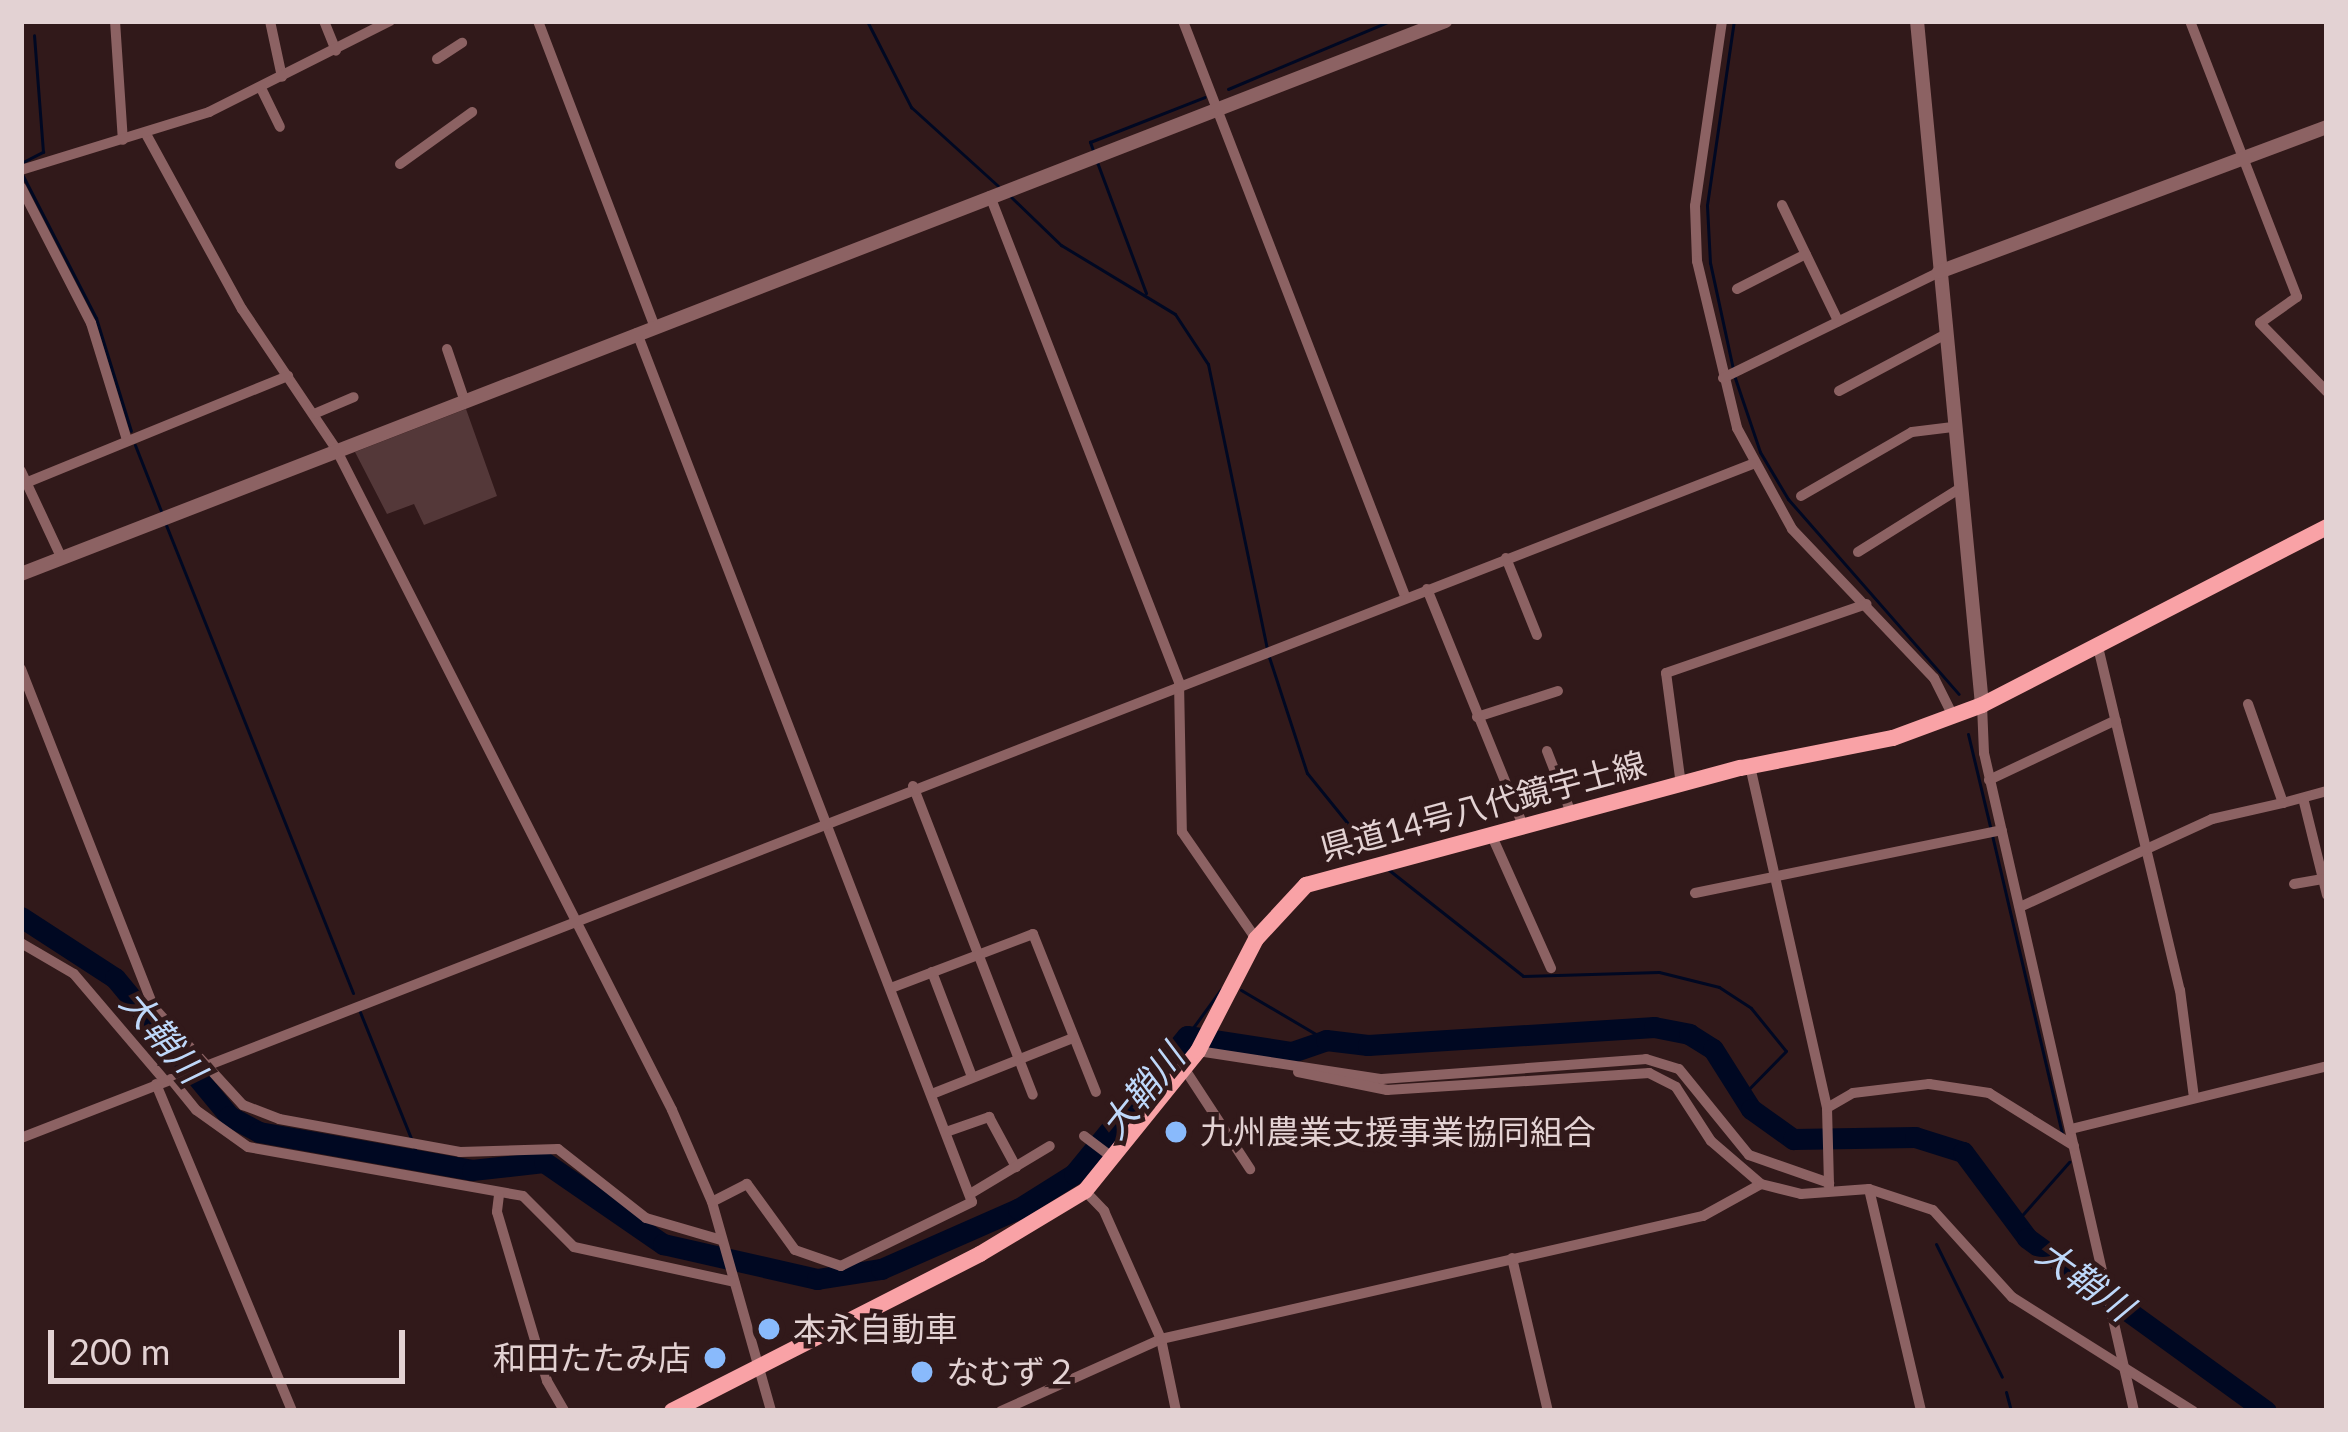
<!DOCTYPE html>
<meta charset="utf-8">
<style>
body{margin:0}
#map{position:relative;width:2348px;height:1432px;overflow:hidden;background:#31191a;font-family:Lato,"Noto Sans JP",sans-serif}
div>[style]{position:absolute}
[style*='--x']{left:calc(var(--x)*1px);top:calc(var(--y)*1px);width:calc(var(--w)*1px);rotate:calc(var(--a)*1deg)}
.green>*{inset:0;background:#543839}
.stream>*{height:3px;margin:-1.5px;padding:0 1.5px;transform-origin:1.5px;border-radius:1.5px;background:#000822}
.river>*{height:21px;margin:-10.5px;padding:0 10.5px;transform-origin:10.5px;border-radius:10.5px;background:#000822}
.minor>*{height:10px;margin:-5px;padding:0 5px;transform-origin:5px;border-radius:5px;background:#8c6263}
.tertiary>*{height:14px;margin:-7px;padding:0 7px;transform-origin:7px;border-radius:7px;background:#8c6263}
.primary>*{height:16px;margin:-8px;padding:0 8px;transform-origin:8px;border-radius:8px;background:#f9a2a6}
.dots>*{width:33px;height:33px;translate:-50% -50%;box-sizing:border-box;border:6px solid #31191a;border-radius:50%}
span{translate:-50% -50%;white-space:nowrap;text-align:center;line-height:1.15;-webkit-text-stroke:9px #31191a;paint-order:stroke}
.street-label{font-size:33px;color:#e3d2d3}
.poi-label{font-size:33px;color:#e3d2d3}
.left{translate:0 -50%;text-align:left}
.right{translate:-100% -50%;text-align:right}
.water-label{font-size:36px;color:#bed8fa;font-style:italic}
.frame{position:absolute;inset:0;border:24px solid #e3d2d3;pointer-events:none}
.scale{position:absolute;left:48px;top:1330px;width:357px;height:54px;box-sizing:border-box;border:6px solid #e3d2d3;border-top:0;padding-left:15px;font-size:36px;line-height:42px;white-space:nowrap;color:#e3d2d3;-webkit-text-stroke:9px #31191a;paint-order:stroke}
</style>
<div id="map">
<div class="green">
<i style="clip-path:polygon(466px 409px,497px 496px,424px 525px,414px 504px,387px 514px,355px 452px)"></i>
</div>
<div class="stream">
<i style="--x:867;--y:21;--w:97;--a:62.9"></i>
<i style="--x:911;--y:107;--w:118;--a:42.2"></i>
<i style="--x:1228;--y:89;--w:176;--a:-22.8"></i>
<i style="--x:1094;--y:153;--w:12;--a:-110"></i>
<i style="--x:1090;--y:142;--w:123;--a:-21.4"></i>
<i style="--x:1097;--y:162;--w:140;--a:69.5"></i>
<i style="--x:21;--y:163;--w:25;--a:-27"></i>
<i style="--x:43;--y:152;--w:117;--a:-94.4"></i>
<i style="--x:23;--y:176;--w:160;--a:62.8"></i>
<i style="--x:96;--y:318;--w:118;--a:72.8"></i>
<i style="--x:1010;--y:196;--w:71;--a:43.9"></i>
<i style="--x:1061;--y:245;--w:133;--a:31.2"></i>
<i style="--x:1175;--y:314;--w:60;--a:56.6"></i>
<i style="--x:1208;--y:364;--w:290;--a:78.3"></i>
<i style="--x:1733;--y:369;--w:108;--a:-102.2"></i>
<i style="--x:1710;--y:263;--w:58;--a:-93"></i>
<i style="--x:1707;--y:205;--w:186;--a:-81.7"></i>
<i style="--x:1735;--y:378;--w:78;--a:71.3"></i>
<i style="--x:1760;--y:452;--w:55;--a:59.2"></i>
<i style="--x:1788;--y:499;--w:259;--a:48.8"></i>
<i style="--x:135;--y:445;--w:76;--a:68.5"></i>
<i style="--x:166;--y:525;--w:504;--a:68.22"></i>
<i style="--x:1269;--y:657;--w:122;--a:71.9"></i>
<i style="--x:1307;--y:773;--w:102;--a:51"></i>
<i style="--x:1968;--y:734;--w:95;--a:76.6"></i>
<i style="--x:1992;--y:835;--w:306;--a:76.8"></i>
<i style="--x:1389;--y:870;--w:171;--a:38.3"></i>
<i style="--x:1523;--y:976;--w:136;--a:-1.7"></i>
<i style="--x:1659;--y:972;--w:62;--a:14"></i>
<i style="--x:1719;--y:987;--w:38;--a:33"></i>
<i style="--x:1751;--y:1008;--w:55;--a:50.9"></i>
<i style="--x:1786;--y:1051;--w:63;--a:134.4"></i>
<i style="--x:1241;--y:990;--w:99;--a:30.5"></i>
<i style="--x:360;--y:1012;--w:136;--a:68"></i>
<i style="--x:1187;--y:1036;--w:58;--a:-54.1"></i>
<i style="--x:414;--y:1147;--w:15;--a:70"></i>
<i style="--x:2017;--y:1221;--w:79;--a:-48.6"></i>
<i style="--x:1936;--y:1244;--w:148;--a:63.6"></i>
<i style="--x:2006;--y:1392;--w:20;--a:75"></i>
</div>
<div class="river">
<i style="--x:21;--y:917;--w:112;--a:33"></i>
<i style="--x:115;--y:978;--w:179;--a:50.4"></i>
<i style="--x:229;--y:1116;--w:34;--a:28"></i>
<i style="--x:259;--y:1132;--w:216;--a:10.1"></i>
<i style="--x:472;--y:1170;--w:72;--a:-6.3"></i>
<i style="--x:544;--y:1162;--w:145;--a:34.6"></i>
<i style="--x:663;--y:1244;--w:158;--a:12.8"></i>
<i style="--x:817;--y:1279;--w:65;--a:-8.9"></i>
<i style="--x:881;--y:1269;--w:150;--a:-23.7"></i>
<i style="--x:1018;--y:1209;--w:66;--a:-32"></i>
<i style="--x:1074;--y:1174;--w:178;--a:-50.7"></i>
<i style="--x:1187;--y:1036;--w:106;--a:8.7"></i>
<i style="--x:1292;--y:1052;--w:36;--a:-19"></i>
<i style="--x:1326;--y:1040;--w:42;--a:6.8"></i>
<i style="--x:1368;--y:1045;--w:287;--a:-3.6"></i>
<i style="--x:1654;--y:1027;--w:36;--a:11"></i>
<i style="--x:1689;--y:1034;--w:28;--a:32"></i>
<i style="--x:1713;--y:1049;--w:71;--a:57.7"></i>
<i style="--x:1751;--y:1109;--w:52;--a:35.5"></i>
<i style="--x:1793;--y:1139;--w:122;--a:-0.9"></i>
<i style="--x:1915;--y:1137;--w:50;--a:17.4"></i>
<i style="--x:1963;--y:1152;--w:107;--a:53.3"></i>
<i style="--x:2027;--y:1238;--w:295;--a:35.9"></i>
</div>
<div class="minor">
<i style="--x:115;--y:21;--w:119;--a:86.2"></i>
<i style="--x:270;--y:21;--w:57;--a:77.9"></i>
<i style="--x:324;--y:21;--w:32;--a:68"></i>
<i style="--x:538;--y:21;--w:325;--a:69.1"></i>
<i style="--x:1183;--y:21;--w:616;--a:68.89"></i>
<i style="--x:1722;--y:21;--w:187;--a:98.3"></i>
<i style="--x:1695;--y:206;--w:55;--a:87.9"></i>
<i style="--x:1697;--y:261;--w:172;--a:76.5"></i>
<i style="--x:1737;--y:428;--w:115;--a:61.4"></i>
<i style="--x:1792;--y:529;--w:206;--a:46.4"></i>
<i style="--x:1934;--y:678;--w:42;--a:63.4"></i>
<i style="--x:2190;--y:21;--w:296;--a:68.8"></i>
<i style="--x:2297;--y:297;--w:45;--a:144.9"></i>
<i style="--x:2260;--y:323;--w:96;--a:45.8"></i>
<i style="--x:437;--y:59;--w:30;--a:-33"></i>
<i style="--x:261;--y:88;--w:43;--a:64"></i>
<i style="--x:146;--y:134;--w:200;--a:61.3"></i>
<i style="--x:242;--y:309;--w:169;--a:56.1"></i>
<i style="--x:336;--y:449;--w:741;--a:63.05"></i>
<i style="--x:672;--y:1110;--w:100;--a:66.5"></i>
<i style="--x:712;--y:1202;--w:217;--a:74.2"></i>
<i style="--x:400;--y:164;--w:89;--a:-35.8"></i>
<i style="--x:21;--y:170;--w:197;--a:-17.1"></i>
<i style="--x:209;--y:112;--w:203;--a:-26.7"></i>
<i style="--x:21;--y:187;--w:153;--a:62.8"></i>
<i style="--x:91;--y:323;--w:122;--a:72.9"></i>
<i style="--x:990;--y:196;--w:521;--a:68.75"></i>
<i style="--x:1179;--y:682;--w:150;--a:88.9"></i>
<i style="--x:1182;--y:832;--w:130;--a:55.3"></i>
<i style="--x:1782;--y:205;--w:129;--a:64.2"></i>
<i style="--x:1737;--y:289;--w:77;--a:-26.9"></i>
<i style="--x:637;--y:333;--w:931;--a:68.92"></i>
<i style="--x:972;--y:1202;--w:146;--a:154"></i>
<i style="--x:841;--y:1266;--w:49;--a:-160.8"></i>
<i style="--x:795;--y:1250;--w:82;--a:-126"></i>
<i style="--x:747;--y:1184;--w:39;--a:153"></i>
<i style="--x:447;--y:349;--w:53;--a:71.2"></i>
<i style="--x:1723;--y:378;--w:241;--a:-26.1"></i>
<i style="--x:1839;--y:391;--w:121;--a:-28"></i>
<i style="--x:314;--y:414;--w:43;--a:-23"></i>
<i style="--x:21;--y:471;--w:97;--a:65"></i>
<i style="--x:28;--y:482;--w:281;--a:-22.2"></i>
<i style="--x:1801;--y:496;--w:128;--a:-30"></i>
<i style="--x:1912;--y:432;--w:41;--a:-7"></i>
<i style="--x:1858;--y:552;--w:119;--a:-32"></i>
<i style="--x:1506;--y:558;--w:83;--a:68.1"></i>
<i style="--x:1427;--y:589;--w:255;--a:67.9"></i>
<i style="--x:2098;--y:647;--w:353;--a:76.6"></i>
<i style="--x:2180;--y:990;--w:109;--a:82.6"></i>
<i style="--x:21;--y:669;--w:364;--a:68.6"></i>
<i style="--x:154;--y:1008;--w:132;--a:47.5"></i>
<i style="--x:243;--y:1105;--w:39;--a:21"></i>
<i style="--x:279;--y:1119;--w:184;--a:10.3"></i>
<i style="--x:460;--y:1152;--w:98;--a:-1.8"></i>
<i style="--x:558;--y:1149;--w:112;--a:38.1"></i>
<i style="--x:646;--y:1218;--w:78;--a:16.3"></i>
<i style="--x:2248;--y:704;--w:105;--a:70.5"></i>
<i style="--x:2283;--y:803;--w:46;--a:-15.3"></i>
<i style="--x:1982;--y:705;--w:48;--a:87.6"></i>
<i style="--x:1984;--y:753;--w:675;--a:77.16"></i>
<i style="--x:1477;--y:717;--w:85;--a:-17.8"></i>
<i style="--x:1547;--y:751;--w:66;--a:68.8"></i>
<i style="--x:1750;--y:766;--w:351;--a:77.3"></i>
<i style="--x:1827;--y:1108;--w:78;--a:88.5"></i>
<i style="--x:1989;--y:780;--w:140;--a:-25.3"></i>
<i style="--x:1681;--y:785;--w:113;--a:-97.6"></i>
<i style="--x:1666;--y:673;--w:212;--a:-19"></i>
<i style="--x:913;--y:786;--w:331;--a:68.8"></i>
<i style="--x:2303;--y:798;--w:100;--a:76.1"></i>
<i style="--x:1491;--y:834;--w:147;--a:65.9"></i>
<i style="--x:2294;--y:884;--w:29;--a:-10"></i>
<i style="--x:1695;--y:893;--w:313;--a:-11.6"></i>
<i style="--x:2020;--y:907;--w:211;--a:-24.6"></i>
<i style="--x:2212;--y:819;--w:73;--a:-12.7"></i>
<i style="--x:21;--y:943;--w:61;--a:30.3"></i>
<i style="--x:74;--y:974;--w:140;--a:49.6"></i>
<i style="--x:932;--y:972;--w:112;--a:69.1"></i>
<i style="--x:891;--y:988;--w:152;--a:-20.8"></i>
<i style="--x:1033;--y:934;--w:170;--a:68.3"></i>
<i style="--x:1198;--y:1051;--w:186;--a:8.7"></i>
<i style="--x:1382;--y:1079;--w:265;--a:-4.3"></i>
<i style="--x:1646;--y:1059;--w:34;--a:17"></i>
<i style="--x:1679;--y:1069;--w:111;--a:50.9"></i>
<i style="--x:1749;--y:1155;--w:85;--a:19.3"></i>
<i style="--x:1184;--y:1068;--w:121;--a:56.8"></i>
<i style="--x:1298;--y:1072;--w:91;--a:11.4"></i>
<i style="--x:1387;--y:1090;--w:263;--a:-3.7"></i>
<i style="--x:1649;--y:1073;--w:30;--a:27"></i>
<i style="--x:1676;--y:1087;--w:64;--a:57.1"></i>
<i style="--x:1711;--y:1141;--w:66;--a:40.7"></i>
<i style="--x:171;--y:1079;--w:40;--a:51"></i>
<i style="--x:196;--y:1110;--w:64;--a:35.4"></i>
<i style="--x:248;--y:1147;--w:279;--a:10.1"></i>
<i style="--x:523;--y:1196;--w:72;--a:45"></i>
<i style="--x:574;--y:1247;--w:164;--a:12.3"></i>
<i style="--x:156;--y:1084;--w:354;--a:67.4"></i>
<i style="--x:932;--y:1094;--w:152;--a:-21.7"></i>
<i style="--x:1827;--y:1108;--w:30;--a:-30"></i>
<i style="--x:1853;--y:1093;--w:77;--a:-6.8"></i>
<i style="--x:1929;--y:1084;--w:61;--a:8.5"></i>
<i style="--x:1989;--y:1093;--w:100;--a:31.9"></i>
<i style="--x:2071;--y:1129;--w:264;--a:-13.8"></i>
<i style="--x:946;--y:1132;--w:46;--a:-19.2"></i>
<i style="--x:989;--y:1117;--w:57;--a:61.6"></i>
<i style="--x:1084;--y:1136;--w:36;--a:37"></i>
<i style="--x:21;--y:1138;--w:1858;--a:-21.27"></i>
<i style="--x:1869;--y:1189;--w:67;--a:18.2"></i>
<i style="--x:1933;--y:1210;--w:118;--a:47.8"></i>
<i style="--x:2012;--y:1297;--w:214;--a:32.2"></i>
<i style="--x:1085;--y:1191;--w:28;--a:46"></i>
<i style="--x:1104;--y:1211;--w:140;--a:66"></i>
<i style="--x:1161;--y:1339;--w:74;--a:78.2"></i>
<i style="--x:970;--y:1194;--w:93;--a:-31"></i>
<i style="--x:499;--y:1195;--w:17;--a:97"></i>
<i style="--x:497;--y:1212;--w:176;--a:73.5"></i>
<i style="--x:547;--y:1381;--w:34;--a:60"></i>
<i style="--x:1512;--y:1258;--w:157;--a:76.8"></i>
<i style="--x:1001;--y:1411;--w:175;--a:-24.2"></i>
<i style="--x:1161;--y:1339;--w:556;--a:-12.79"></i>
<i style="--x:1703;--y:1216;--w:66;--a:-28.9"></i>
<i style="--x:1761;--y:1184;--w:41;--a:14"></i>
<i style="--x:1801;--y:1194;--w:68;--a:-4.2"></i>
<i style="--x:1869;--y:1189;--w:228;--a:76.8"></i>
</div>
<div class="tertiary">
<i style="--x:1917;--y:21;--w:687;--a:84.57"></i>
<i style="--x:1939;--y:272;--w:414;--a:-20.5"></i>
<i style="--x:21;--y:574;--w:1528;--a:-21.22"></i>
</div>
<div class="primary">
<i style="--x:672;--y:1411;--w:346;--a:-27"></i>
<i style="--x:980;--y:1254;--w:122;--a:-31"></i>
<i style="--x:1085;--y:1191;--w:180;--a:-51.1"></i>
<i style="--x:1198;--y:1051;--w:126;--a:-62.6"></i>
<i style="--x:1256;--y:939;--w:74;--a:-47.2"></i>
<i style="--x:1306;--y:885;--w:450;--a:-15.1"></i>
<i style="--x:1741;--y:768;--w:155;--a:-11.2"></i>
<i style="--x:1893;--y:738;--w:95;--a:-20.3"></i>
<i style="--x:1982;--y:705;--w:388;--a:-27.3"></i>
</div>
<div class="dots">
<i style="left:1176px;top:1132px;background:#89bafc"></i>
<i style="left:769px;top:1329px;background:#89bafc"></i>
<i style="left:715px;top:1358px;background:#89bafc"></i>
<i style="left:922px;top:1372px;background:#89bafc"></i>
</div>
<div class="street-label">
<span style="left:1483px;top:806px;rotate:-15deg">県道14号八代鏡宇土線</span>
</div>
<div class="poi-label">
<span class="left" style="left:1200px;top:1132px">九州農業支援事業協同組合</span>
<span class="left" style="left:793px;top:1329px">本永自動車</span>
<span class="right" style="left:691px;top:1358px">和田たたみ店</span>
<span class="left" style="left:946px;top:1372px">なむず２</span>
</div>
<div class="water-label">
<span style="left:163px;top:1036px;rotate:50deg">大鞘川</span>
<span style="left:1142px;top:1091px;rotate:-51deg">大鞘川</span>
<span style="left:2085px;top:1280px;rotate:36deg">大鞘川</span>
</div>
<div class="frame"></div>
<div class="scale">200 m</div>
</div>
